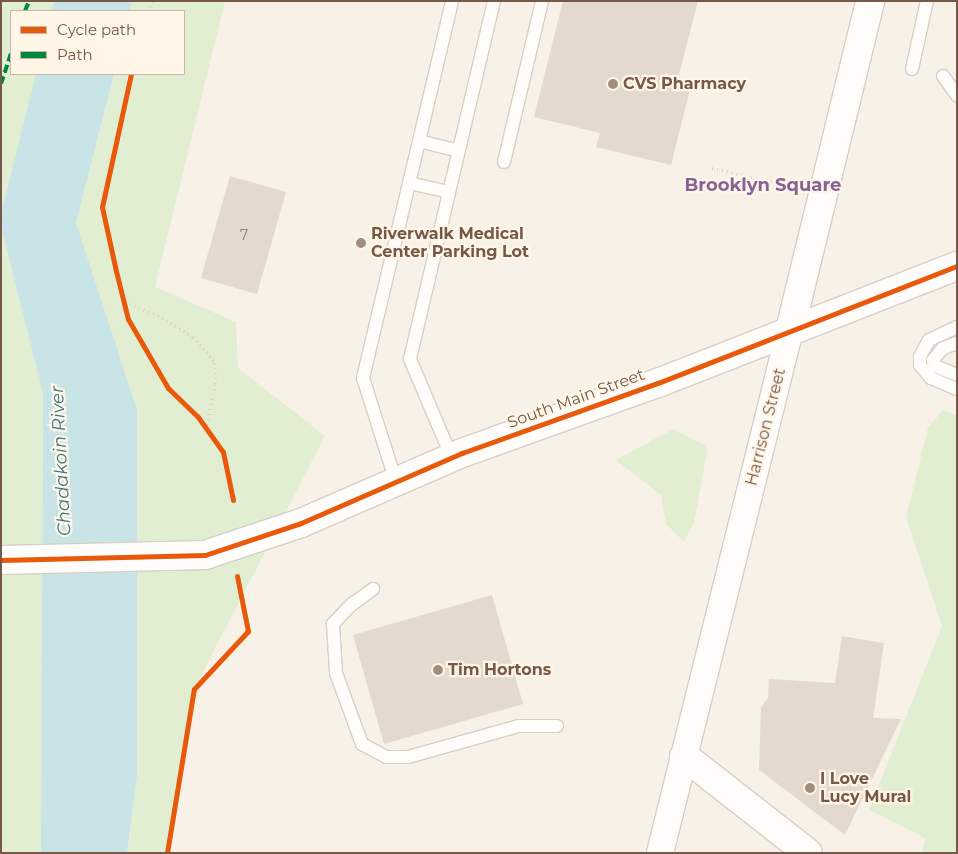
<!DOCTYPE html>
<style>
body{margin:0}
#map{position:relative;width:958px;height:854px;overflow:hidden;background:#f7f1e7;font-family:Montserrat,sans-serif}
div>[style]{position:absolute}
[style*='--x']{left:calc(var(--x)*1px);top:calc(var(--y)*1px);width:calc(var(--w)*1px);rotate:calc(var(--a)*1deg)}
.green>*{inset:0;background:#e2eed1}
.water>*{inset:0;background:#c9e4e7}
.building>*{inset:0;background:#e3d9cf}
.path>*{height:3px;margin-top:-1.5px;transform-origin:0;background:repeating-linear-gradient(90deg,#d9d1cb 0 1px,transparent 0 5px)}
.roads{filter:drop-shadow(1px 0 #d8cec5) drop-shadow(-1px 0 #d8cec5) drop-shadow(0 1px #d8cec5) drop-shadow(0 -1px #d8cec5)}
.service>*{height:12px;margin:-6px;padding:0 6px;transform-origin:6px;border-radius:6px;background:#fefdfb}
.minor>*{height:26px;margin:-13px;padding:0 13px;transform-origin:13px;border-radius:13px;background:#fefdfb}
.tertiary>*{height:28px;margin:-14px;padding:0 14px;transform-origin:14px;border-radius:14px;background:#fefdfb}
.quiet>*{height:4px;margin-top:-2px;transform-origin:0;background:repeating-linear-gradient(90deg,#00873e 0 8px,transparent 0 12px)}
.cycleway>*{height:5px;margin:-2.5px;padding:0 2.5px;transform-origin:2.5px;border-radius:2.5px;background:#e8590c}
.dots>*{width:14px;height:14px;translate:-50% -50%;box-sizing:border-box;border:2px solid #fff6e8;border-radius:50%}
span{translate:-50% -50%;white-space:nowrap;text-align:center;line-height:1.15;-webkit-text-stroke:4.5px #fff6e8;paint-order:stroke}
.number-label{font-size:14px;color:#927a6b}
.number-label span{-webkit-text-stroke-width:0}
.poi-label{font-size:16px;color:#755847;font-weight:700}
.left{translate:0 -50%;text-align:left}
.street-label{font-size:16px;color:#755847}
.neighbourhood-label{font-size:18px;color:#876299;font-weight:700}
.water-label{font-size:18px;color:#3d7783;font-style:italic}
.frame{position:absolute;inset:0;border:2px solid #755847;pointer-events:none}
.legend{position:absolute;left:10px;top:10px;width:175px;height:65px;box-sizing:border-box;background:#fff6e8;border:1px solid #c8b7a8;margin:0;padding:6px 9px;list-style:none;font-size:15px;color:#755847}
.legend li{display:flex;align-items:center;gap:10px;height:25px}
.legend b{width:25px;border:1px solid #c8b7a8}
</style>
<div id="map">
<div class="green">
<i style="clip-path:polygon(54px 1px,51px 11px,11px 11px,11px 74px,36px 74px,1px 214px,1px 2px)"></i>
<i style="clip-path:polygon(132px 1px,225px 1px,155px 287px,236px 322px,238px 368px,325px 436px,194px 689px,167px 853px,127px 853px,137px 777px,76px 223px,114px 74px,184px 74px,184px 11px,129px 11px)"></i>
<i style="clip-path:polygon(1px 226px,43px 393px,41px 853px,1px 853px)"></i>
<i style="clip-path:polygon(943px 410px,957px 416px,957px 853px,922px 853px,925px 838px,869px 810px,942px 626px,906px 517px,928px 428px)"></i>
<i style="clip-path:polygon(673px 429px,705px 445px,707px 452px,694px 523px,684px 542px,666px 524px,661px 495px,616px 460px)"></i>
</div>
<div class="water">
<i style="clip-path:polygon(54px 1px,132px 1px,129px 11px,51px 11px)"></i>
<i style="clip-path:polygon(36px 74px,114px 74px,76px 223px,137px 410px,137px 777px,127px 853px,41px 853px,43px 393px,1px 226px,1px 214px)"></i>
</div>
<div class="building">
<i style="clip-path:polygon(563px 1px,698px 1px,677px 82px,691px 86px,671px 165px,596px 147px,600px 133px,534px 117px)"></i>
<i style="clip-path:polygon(230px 176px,286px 192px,257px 294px,201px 278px)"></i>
<i style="clip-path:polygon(492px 595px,523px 704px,384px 744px,353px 635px)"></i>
<i style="clip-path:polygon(842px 636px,884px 643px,873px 718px,901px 719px,845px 835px,759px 770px,761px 707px,768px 698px,769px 679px,835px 683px)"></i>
</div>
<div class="path">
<i style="--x:148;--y:11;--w:11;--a:-63"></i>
<i style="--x:131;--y:74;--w:136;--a:102.3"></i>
<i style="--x:102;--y:207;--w:66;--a:77.7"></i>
<i style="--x:116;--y:271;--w:49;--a:76"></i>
<i style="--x:128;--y:319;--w:80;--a:59.9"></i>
<i style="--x:168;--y:388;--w:42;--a:44"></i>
<i style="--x:198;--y:417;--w:43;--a:54.5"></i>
<i style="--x:223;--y:452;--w:49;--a:78.2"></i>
<i style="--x:712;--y:168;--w:62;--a:13.1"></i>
<i style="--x:125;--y:302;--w:35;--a:22"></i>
<i style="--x:158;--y:315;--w:41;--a:32.2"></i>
<i style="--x:193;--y:337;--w:33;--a:49"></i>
<i style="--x:215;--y:362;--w:22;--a:90"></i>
<i style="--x:215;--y:384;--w:46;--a:101.3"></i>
<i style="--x:167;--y:853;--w:166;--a:-80.7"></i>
<i style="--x:194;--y:689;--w:79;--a:-47"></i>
<i style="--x:248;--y:631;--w:55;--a:-101.5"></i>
</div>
<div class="roads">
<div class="service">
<i style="--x:912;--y:69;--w:70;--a:-77.6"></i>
<i style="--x:943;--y:76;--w:24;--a:54"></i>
<i style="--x:419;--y:141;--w:41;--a:14"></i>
<i style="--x:504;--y:162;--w:165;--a:-76.7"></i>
<i style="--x:409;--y:183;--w:41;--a:12.7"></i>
<i style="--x:957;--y:327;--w:31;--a:155"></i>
<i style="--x:929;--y:340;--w:18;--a:119"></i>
<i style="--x:920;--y:356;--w:9;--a:90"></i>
<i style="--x:920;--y:365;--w:17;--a:50"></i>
<i style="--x:931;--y:378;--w:28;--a:23"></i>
<i style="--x:957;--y:343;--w:15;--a:160"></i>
<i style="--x:943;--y:348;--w:16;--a:130"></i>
<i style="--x:933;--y:360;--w:6;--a:72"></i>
<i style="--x:935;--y:366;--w:24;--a:22"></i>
<i style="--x:452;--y:458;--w:108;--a:-113"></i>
<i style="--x:410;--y:359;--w:368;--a:-76.8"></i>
<i style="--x:396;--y:482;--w:109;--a:-107.6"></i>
<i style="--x:363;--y:378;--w:387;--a:-76.7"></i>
<i style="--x:373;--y:589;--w:26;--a:144"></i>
<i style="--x:352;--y:604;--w:28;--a:134"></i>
<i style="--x:333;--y:624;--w:49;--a:86.5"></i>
<i style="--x:336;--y:673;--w:76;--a:69.9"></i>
<i style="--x:362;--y:744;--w:27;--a:28"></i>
<i style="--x:386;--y:757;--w:22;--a:0"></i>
<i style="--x:408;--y:757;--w:115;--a:-15.6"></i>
<i style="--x:519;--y:726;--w:38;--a:0"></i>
</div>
<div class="minor">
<i style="--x:660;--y:853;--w:539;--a:-76.04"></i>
</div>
<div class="tertiary">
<i style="--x:790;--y:330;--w:339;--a:-76.3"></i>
<i style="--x:1;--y:560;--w:204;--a:-1.4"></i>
<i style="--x:205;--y:555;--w:101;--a:-18.4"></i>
<i style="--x:301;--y:523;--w:176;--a:-23.5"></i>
<i style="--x:462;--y:453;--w:208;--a:-19.7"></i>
<i style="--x:658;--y:383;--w:321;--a:-21.4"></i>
<i style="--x:684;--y:756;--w:157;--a:38"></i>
</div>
</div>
<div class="quiet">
<i style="--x:25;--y:11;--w:11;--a:-68"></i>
<i style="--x:1;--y:84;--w:32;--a:-72"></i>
</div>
<div class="cycleway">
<i style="--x:131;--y:74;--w:136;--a:102.3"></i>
<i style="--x:102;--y:207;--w:66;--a:77.7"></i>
<i style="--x:116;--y:271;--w:49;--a:76"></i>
<i style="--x:128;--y:319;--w:80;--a:59.9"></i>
<i style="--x:168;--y:388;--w:42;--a:44"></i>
<i style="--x:198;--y:417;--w:43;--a:54.5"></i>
<i style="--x:223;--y:452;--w:49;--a:78.2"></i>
<i style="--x:1;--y:560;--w:204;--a:-1.4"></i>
<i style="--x:205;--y:555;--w:101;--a:-18.4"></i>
<i style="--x:301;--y:523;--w:176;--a:-23.5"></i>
<i style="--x:462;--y:453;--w:208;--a:-19.7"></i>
<i style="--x:658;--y:383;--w:321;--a:-21.4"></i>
<i style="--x:167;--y:853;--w:166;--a:-80.7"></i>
<i style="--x:194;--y:689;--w:79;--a:-47"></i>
<i style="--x:248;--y:631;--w:56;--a:-101.3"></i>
</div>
<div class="dots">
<i style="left:613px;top:84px;background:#a28e7f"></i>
<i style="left:361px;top:243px;background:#a28e7f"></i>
<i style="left:438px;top:670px;background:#a28e7f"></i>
<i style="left:810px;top:788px;background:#a28e7f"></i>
</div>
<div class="number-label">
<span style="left:244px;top:235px">7</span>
</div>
<div class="poi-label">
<span class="left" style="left:623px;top:84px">CVS Pharmacy</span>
<span class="left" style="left:371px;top:243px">Riverwalk Medical<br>Center Parking Lot</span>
<span class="left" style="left:448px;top:670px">Tim Hortons</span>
<span class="left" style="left:820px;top:788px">I Love<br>Lucy Mural</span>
</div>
<div class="street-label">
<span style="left:576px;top:399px;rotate:-20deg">South Main Street</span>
<span style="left:766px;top:427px;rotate:-76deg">Harrison Street</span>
</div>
<div class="neighbourhood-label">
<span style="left:763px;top:185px">Brooklyn Square</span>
</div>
<div class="water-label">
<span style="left:61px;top:461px;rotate:-93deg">Chadakoin River</span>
</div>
<div class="frame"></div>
<ul class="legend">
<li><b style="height:6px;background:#e8590c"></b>Cycle path</li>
<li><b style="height:6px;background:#00873e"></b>Path</li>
</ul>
</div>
